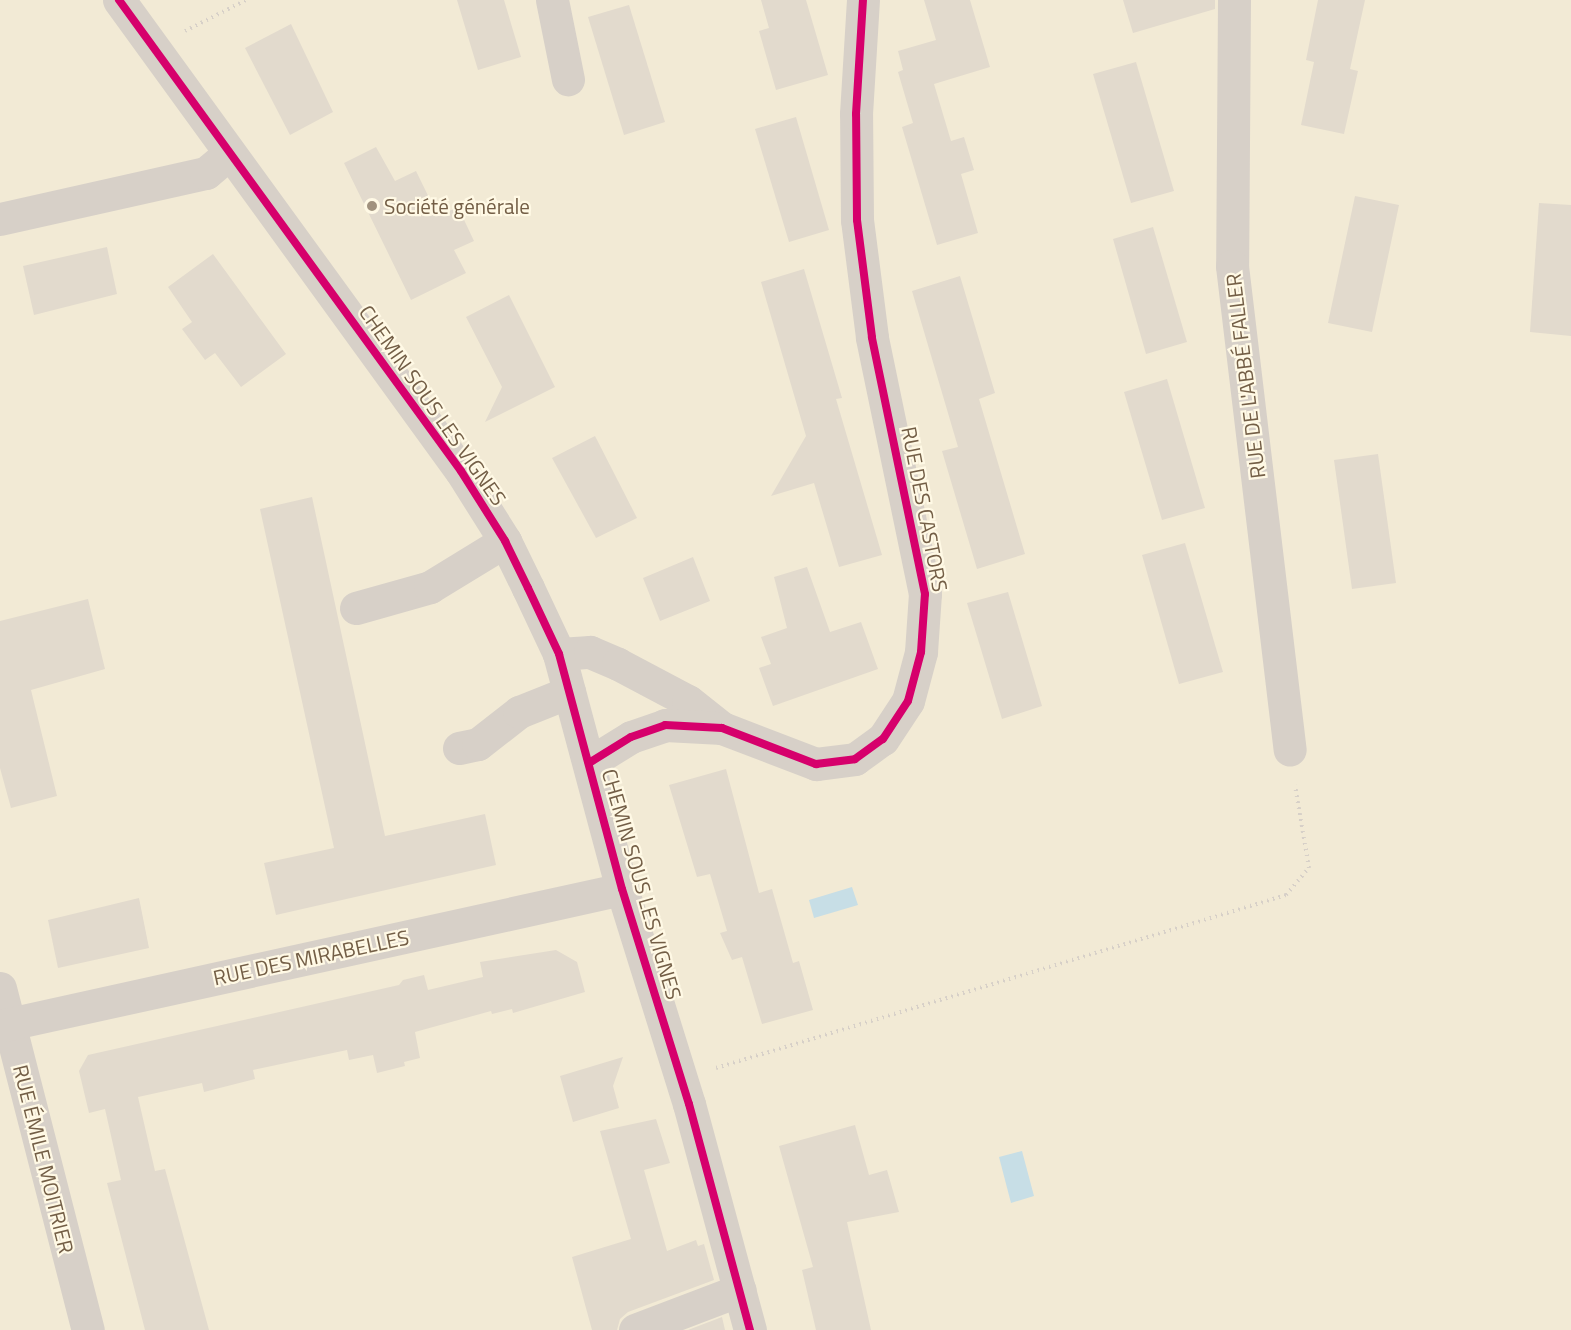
<!DOCTYPE html>
<meta charset="utf-8">
<style>
body{margin:0}
#map{position:relative;width:1571px;height:1330px;overflow:hidden;background:#f6f2e5;font-family:"Titillium Web",sans-serif}
div>[style]{position:absolute}
[style*='--x']{left:calc(var(--x)*1px);top:calc(var(--y)*1px);width:calc(var(--w)*1px);rotate:calc(var(--a)*1deg)}
.residential>*{inset:0;background:#f2ead5}
.water>*{inset:0;background:#c7dee6}
.building>*{inset:0;background:#e2dacd}
.path>*{height:4px;margin-top:-2px;transform-origin:0;background:repeating-linear-gradient(90deg,#d7d0c8 0 1.5px,transparent 0 6px)}
.minor>*{height:33px;margin:-16.5px;padding:0 16.5px;transform-origin:16.5px;border-radius:16.5px;background:#d7d0c8}
.cycleway>*{height:8px;margin:-4px;padding:0 4px;transform-origin:4px;border-radius:4px;background:#d6006c}
.dots>*{width:16px;height:16px;translate:-50% -50%;box-sizing:border-box;border:3px solid #fff9e5;border-radius:50%}
span{translate:-50% -50%;white-space:nowrap;text-align:center;line-height:1.15;-webkit-text-stroke:4.5px #fff9e5;paint-order:stroke}
.poi-label{font-size:21px;color:#735e46}
.left{translate:0 -50%;text-align:left}
.street-label{font-size:21px;color:#735e46}
</style>
<div id="map">
<div class="residential">
<i style="clip-path:polygon(0 0,1571px 0,1571px 1330px,0 1330px)"></i>
</div>
<div class="water">
<i style="clip-path:polygon(852px 887px,858px 905px,814px 918px,809px 900px)"></i>
<i style="clip-path:polygon(1022px 1151px,1034px 1196px,1011px 1203px,999px 1157px)"></i>
</div>
<div class="building">
<i style="clip-path:polygon(457px 0,504px 0,521px 57px,478px 70px)"></i>
<i style="clip-path:polygon(761px 0,806px 0,828px 75px,776px 90px,759px 31px,769px 28px)"></i>
<i style="clip-path:polygon(924px 0,970px 0,990px 67px,934px 84px,951px 141px,964px 137px,974px 170px,961px 174px,978px 233px,937px 245px,902px 127px,913px 123px,898px 72px,903px 70px,898px 51px,936px 40px)"></i>
<i style="clip-path:polygon(1123px 0,1215px 0,1215px 9px,1133px 33px)"></i>
<i style="clip-path:polygon(1318px 0,1365px 0,1350px 69px,1358px 71px,1344px 134px,1301px 125px,1314px 62px,1306px 60px)"></i>
<i style="clip-path:polygon(629px 5px,665px 122px,624px 135px,588px 17px)"></i>
<i style="clip-path:polygon(291px 24px,333px 112px,290px 135px,245px 48px)"></i>
<i style="clip-path:polygon(1136px 62px,1174px 191px,1131px 203px,1093px 74px)"></i>
<i style="clip-path:polygon(796px 117px,829px 230px,789px 242px,755px 129px)"></i>
<i style="clip-path:polygon(376px 147px,395px 181px,416px 171px,438px 216px,458px 207px,474px 241px,454px 250px,466px 273px,411px 300px,344px 163px)"></i>
<i style="clip-path:polygon(1355px 196px,1399px 205px,1372px 332px,1328px 323px)"></i>
<i style="clip-path:polygon(1539px 203px,1571px 205px,1571px 336px,1530px 332px)"></i>
<i style="clip-path:polygon(1153px 227px,1187px 342px,1146px 354px,1113px 239px)"></i>
<i style="clip-path:polygon(107px 247px,117px 294px,34px 315px,23px 266px)"></i>
<i style="clip-path:polygon(213px 254px,286px 354px,241px 387px,215px 353px,205px 360px,182px 329px,192px 322px,168px 287px)"></i>
<i style="clip-path:polygon(804px 269px,842px 398px,836px 399px,882px 555px,839px 567px,814px 483px,771px 496px,806px 436px,761px 282px)"></i>
<i style="clip-path:polygon(960px 276px,995px 393px,979px 399px,1025px 554px,977px 569px,942px 451px,958px 447px,912px 291px)"></i>
<i style="clip-path:polygon(509px 295px,555px 387px,485px 422px,502px 387px,466px 317px)"></i>
<i style="clip-path:polygon(1167px 379px,1205px 508px,1162px 520px,1124px 392px)"></i>
<i style="clip-path:polygon(595px 436px,637px 518px,596px 538px,552px 458px)"></i>
<i style="clip-path:polygon(1378px 454px,1396px 583px,1352px 589px,1334px 460px)"></i>
<i style="clip-path:polygon(312px 497px,385px 836px,485px 814px,496px 865px,276px 915px,264px 863px,334px 848px,260px 509px)"></i>
<i style="clip-path:polygon(1185px 543px,1223px 672px,1179px 684px,1142px 555px)"></i>
<i style="clip-path:polygon(693px 557px,710px 601px,660px 621px,643px 578px)"></i>
<i style="clip-path:polygon(807px 567px,830px 632px,861px 622px,878px 669px,773px 706px,759px 668px,771px 664px,761px 637px,787px 628px,774px 577px)"></i>
<i style="clip-path:polygon(1008px 592px,1042px 706px,1002px 719px,967px 603px)"></i>
<i style="clip-path:polygon(88px 599px,105px 669px,31px 690px,57px 796px,11px 808px,0 768px,0 621px)"></i>
<i style="clip-path:polygon(726px 769px,759px 893px,772px 889px,793px 963px,799px 961px,813px 1010px,762px 1024px,742px 957px,732px 960px,720px 933px,727px 931px,710px 874px,697px 877px,669px 785px)"></i>
<i style="clip-path:polygon(139px 898px,149px 948px,58px 968px,48px 920px)"></i>
<i style="clip-path:polygon(556px 950px,577px 962px,585px 992px,513px 1013px,512px 1009px,492px 1014px,491px 1011px,415px 1032px,420px 1058px,404px 1062px,405px 1066px,377px 1073px,373px 1055px,349px 1060px,347px 1050px,253px 1070px,255px 1079px,204px 1092px,202px 1083px,138px 1097px,155px 1171px,165px 1169px,209px 1330px,145px 1330px,107px 1183px,121px 1180px,105px 1109px,89px 1113px,79px 1071px,88px 1055px,399px 985px,403px 980px,424px 975px,428px 990px,483px 977px,480px 962px)"></i>
<i style="clip-path:polygon(623px 1057px,613px 1086px,619px 1108px,573px 1122px,560px 1076px)"></i>
<i style="clip-path:polygon(656px 1119px,670px 1163px,644px 1170px,667px 1251px,696px 1240px,698px 1246px,704px 1244px,714px 1280px,628px 1312px,620px 1319px,617px 1330px,592px 1330px,572px 1257px,631px 1239px,600px 1131px)"></i>
<i style="clip-path:polygon(855px 1125px,869px 1175px,887px 1170px,899px 1212px,847px 1222px,871px 1330px,816px 1330px,802px 1270px,813px 1267px,779px 1146px)"></i>
<i style="clip-path:polygon(722px 1317px,725px 1330px,688px 1330px)"></i>
</div>
<div class="path">
<i style="--x:185;--y:31;--w:68;--a:-26.9"></i>
<i style="--x:716;--y:1068;--w:596;--a:-16.88"></i>
<i style="--x:1286;--y:895;--w:35;--a:-50"></i>
<i style="--x:1309;--y:868;--w:84;--a:-99.6"></i>
</div>
<div class="minor">
<i style="--x:119;--y:0;--w:582;--a:54.02"></i>
<i style="--x:461;--y:471;--w:83;--a:57.8"></i>
<i style="--x:505;--y:541;--w:52;--a:63.9"></i>
<i style="--x:528;--y:588;--w:73;--a:64.8"></i>
<i style="--x:559;--y:654;--w:243;--a:75"></i>
<i style="--x:622;--y:889;--w:225;--a:72.7"></i>
<i style="--x:689;--y:1104;--w:234;--a:74.9"></i>
<i style="--x:552;--y:0;--w:81;--a:78.6"></i>
<i style="--x:1234;--y:0;--w:266;--a:90.4"></i>
<i style="--x:1232;--y:266;--w:487;--a:83.2"></i>
<i style="--x:0;--y:219;--w:211;--a:-12.6"></i>
<i style="--x:206;--y:173;--w:30;--a:-40"></i>
<i style="--x:356;--y:608;--w:77;--a:-15.8"></i>
<i style="--x:430;--y:587;--w:88;--a:-31.5"></i>
<i style="--x:559;--y:654;--w:31;--a:-4"></i>
<i style="--x:590;--y:652;--w:30;--a:23"></i>
<i style="--x:618;--y:664;--w:79;--a:27.9"></i>
<i style="--x:688;--y:701;--w:43;--a:38.5"></i>
<i style="--x:459;--y:748;--w:19;--a:-12"></i>
<i style="--x:478;--y:744;--w:52;--a:-38"></i>
<i style="--x:519;--y:712;--w:54;--a:-21.8"></i>
<i style="--x:589;--y:763;--w:49;--a:-31.8"></i>
<i style="--x:631;--y:737;--w:36;--a:-19"></i>
<i style="--x:665;--y:725;--w:57;--a:3"></i>
<i style="--x:722;--y:728;--w:101;--a:21"></i>
<i style="--x:816;--y:764;--w:39;--a:-7"></i>
<i style="--x:855;--y:759;--w:34;--a:-36"></i>
<i style="--x:883;--y:739;--w:45;--a:-56.7"></i>
<i style="--x:908;--y:701;--w:51;--a:-75.1"></i>
<i style="--x:921;--y:652;--w:58;--a:-86.1"></i>
<i style="--x:925;--y:594;--w:262;--a:-101.7"></i>
<i style="--x:872;--y:337;--w:118;--a:-97.3"></i>
<i style="--x:857;--y:220;--w:106;--a:-90.5"></i>
<i style="--x:856;--y:114;--w:114;--a:-86.5"></i>
<i style="--x:0;--y:988;--w:353;--a:75.6"></i>
<i style="--x:0;--y:1026;--w:637;--a:-12.42"></i>
<i style="--x:635;--y:1330;--w:112;--a:-20.9"></i>
</div>
<div class="cycleway">
<i style="--x:119;--y:0;--w:582;--a:54.02"></i>
<i style="--x:461;--y:471;--w:83;--a:57.8"></i>
<i style="--x:505;--y:541;--w:52;--a:63.9"></i>
<i style="--x:528;--y:588;--w:73;--a:64.8"></i>
<i style="--x:559;--y:654;--w:243;--a:75"></i>
<i style="--x:622;--y:889;--w:225;--a:72.7"></i>
<i style="--x:689;--y:1104;--w:234;--a:74.9"></i>
<i style="--x:589;--y:763;--w:49;--a:-31.8"></i>
<i style="--x:631;--y:737;--w:36;--a:-19"></i>
<i style="--x:665;--y:725;--w:57;--a:3"></i>
<i style="--x:722;--y:728;--w:101;--a:21"></i>
<i style="--x:816;--y:764;--w:39;--a:-7"></i>
<i style="--x:855;--y:759;--w:34;--a:-36"></i>
<i style="--x:883;--y:739;--w:45;--a:-56.7"></i>
<i style="--x:908;--y:701;--w:51;--a:-75.1"></i>
<i style="--x:921;--y:652;--w:58;--a:-86.1"></i>
<i style="--x:925;--y:594;--w:262;--a:-101.7"></i>
<i style="--x:872;--y:337;--w:118;--a:-97.3"></i>
<i style="--x:857;--y:220;--w:106;--a:-90.5"></i>
<i style="--x:856;--y:114;--w:114;--a:-86.5"></i>
</div>
<div class="dots">
<i style="left:372px;top:206px;background:#a1927e"></i>
</div>
<div class="poi-label">
<span class="left" style="left:384px;top:206px">Société générale</span>
</div>
<div class="street-label">
<span style="left:1245px;top:376px;rotate:-97deg">RUE DE L'ABBÉ FALLER</span>
<span style="left:433px;top:405px;rotate:55deg">CHEMIN SOUS LES VIGNES</span>
<span style="left:925px;top:509px;rotate:79deg">RUE DES CASTORS</span>
<span style="left:642px;top:884px;rotate:74deg">CHEMIN SOUS LES VIGNES</span>
<span style="left:311px;top:957px;rotate:-12deg">RUE DES MIRABELLES</span>
<span style="left:44px;top:1159px;rotate:76deg">RUE ÉMILE MOITRIER</span>
</div>
</div>
